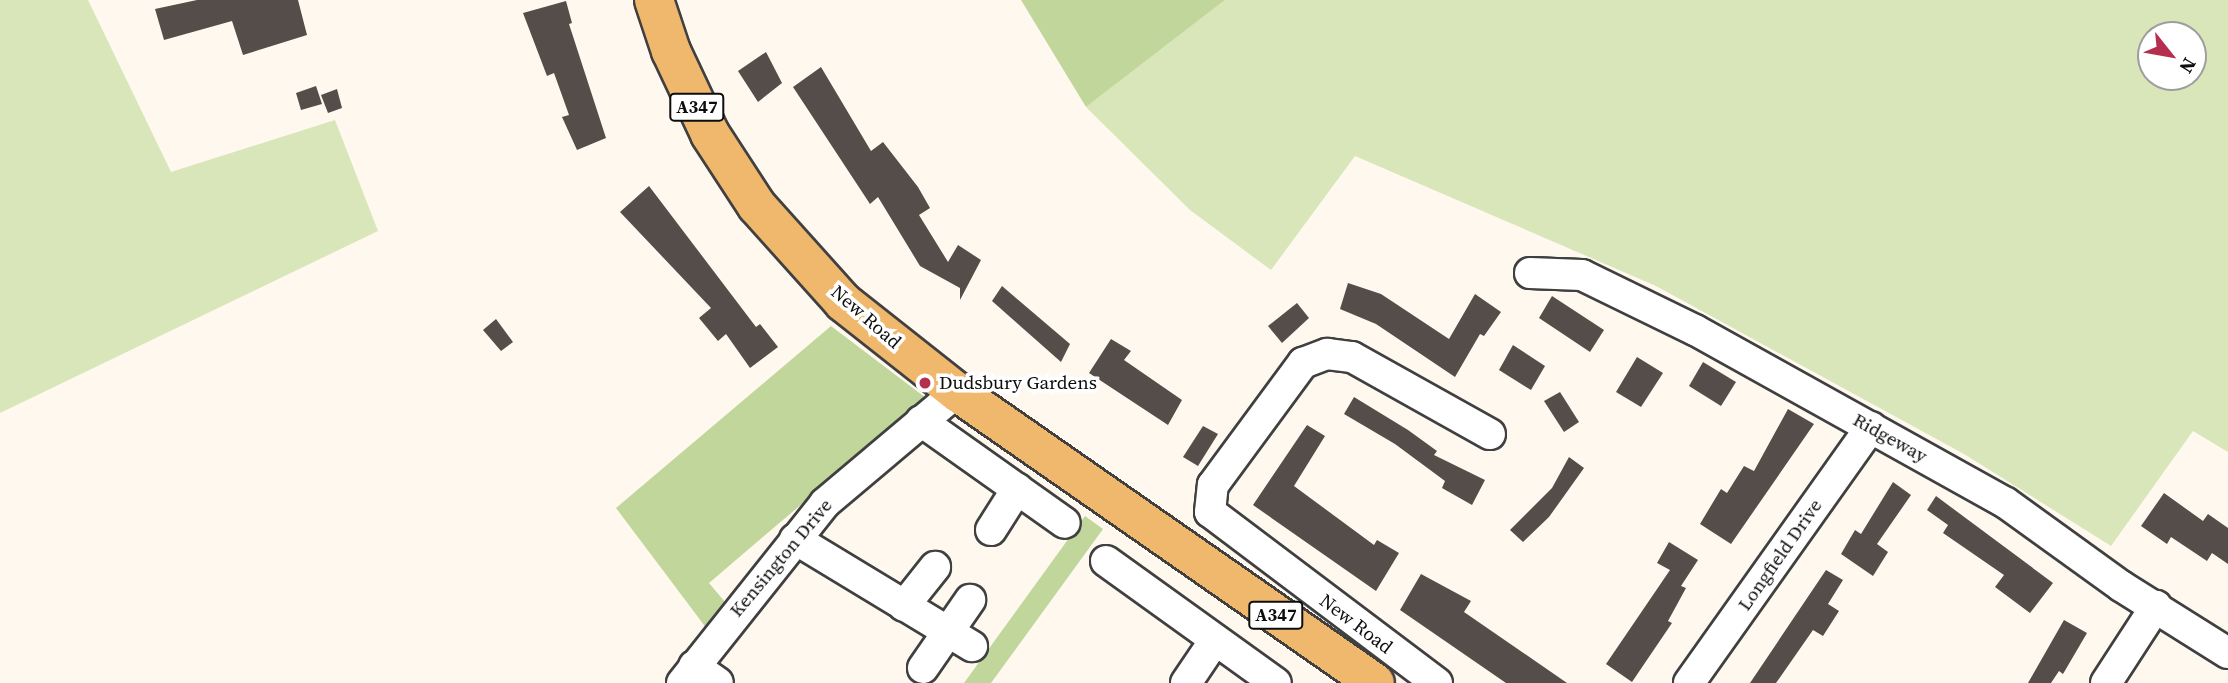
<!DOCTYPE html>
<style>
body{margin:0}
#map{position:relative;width:2228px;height:683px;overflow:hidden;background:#fef8ef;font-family:"Source Serif 4",serif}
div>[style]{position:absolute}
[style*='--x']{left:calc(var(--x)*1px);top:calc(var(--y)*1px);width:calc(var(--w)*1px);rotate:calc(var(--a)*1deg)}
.green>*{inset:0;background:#d9e6ba}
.forest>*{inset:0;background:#c0d69a}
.building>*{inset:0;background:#554d4a}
.roads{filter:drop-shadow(2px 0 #404040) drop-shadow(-2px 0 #404040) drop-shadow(0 2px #404040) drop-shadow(0 -2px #404040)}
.minor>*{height:30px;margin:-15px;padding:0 15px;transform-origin:15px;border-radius:15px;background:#fff}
.major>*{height:38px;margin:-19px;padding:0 19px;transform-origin:19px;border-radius:19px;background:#f0b86c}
.dots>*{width:19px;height:19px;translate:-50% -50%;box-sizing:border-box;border:4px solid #fff;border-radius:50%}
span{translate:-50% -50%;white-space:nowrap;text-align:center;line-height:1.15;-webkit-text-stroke:7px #fff;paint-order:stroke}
.shield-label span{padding:2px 5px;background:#fff;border:2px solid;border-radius:5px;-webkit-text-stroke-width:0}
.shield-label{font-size:18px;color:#0d0d0d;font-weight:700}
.street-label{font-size:19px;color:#0d0d0d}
.poi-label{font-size:19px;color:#0d0d0d}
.left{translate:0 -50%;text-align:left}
.north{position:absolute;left:2137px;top:21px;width:70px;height:70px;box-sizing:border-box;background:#fff;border:2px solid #9e9e9e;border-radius:50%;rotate:121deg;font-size:19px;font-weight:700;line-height:28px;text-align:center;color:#0d0d0d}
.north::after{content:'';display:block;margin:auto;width:24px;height:32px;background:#b52e4d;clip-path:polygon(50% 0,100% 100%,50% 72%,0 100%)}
</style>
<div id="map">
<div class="green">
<i style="clip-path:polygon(0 0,88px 0,171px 172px,335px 120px,378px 231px,0 413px)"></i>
<i style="clip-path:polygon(evenodd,1225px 0,2228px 0,2228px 452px,2193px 431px,2111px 546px,1964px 454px,1656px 286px,1355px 156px,1271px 270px,1190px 210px,1086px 107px,1225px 0,2193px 35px,2193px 77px,2151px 77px,2151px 35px,2193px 35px)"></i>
</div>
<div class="forest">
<i style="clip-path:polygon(1021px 0,1225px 0,1086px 107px)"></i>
<i style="clip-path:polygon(831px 326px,926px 398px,709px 583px,730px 608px,707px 629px,616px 508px)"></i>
<i style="clip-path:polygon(1085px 516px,1103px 529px,991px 683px,964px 683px)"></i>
</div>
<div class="building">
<i style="clip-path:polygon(197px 0,298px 0,307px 35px,243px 55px,232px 21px,164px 40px,155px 9px)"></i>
<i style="clip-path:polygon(566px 1px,572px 23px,569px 24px,606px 138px,577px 150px,562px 117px,569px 115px,554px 73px,547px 76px,523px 13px)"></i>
<i style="clip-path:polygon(766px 52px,782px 83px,758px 102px,738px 71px)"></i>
<i style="clip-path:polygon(821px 67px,871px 151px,883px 142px,918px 187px,930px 208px,919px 215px,948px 262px,958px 245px,981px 260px,960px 300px,960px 288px,920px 266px,878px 197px,870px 204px,793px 87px)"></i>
<i style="clip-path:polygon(316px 86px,322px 104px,301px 110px,296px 93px)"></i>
<i style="clip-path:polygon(337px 89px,342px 108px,328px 113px,321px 95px)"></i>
<i style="clip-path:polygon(649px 186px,756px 327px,760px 324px,778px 347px,750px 368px,726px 334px,718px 341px,699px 318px,711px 308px,620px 212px)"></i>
<i style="clip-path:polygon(1348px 283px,1381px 294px,1449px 339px,1475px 294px,1501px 312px,1484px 336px,1480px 334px,1455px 377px,1376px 324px,1340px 309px)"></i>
<i style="clip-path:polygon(1002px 286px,1070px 344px,1061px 362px,992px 301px)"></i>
<i style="clip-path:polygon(1552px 296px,1604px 330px,1590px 352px,1539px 318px)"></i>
<i style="clip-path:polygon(1297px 303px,1309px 318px,1282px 343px,1268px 326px)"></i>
<i style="clip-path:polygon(496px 319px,513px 342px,501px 351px,483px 330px)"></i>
<i style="clip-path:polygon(1111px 339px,1131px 351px,1124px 360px,1182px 400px,1168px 425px,1089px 373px)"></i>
<i style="clip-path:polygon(1513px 345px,1545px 366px,1531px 390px,1499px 370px)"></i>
<i style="clip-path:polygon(1637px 357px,1663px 373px,1641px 407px,1616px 392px)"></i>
<i style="clip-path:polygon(1703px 362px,1736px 382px,1721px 406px,1689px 386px)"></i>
<i style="clip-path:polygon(1560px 392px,1579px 422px,1564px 432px,1544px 401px)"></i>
<i style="clip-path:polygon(1354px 397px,1408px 430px,1437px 451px,1434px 455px,1485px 480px,1472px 505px,1442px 488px,1445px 481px,1395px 444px,1344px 414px)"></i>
<i style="clip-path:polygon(1788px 409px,1814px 424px,1731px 544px,1700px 524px,1721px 489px,1727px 493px,1744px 466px,1754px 471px)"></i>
<i style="clip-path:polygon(1307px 425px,1325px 436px,1294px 486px,1374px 545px,1377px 540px,1399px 553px,1376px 591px,1253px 505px)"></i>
<i style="clip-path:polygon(1203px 426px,1218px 434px,1198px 466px,1183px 457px)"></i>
<i style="clip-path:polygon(1569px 457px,1584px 468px,1549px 517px,1523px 542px,1510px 530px,1552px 488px)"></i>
<i style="clip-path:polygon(1893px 482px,1911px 495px,1877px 544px,1888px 552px,1873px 576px,1841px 554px,1855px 530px,1861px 534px)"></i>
<i style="clip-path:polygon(2164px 493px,2203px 521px,2208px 514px,2228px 528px,2228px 564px,2212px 553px,2207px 561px,2171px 537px,2167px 544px,2141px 526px)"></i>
<i style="clip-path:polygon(1936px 496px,2053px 583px,2030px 613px,1995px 587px,2004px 575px,1943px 533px,1948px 525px,1927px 510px)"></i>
<i style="clip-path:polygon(1669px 542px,1698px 560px,1681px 586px,1686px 588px,1668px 621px,1672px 623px,1632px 682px,1606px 664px,1670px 570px,1657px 563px)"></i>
<i style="clip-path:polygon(1826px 570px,1843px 580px,1828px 604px,1839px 611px,1823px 636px,1813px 630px,1776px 683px,1750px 683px)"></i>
<i style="clip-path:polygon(1421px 574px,1471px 601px,1464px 612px,1567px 683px,1506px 683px,1400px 610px)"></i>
<i style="clip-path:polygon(2064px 620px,2087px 633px,2063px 674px,2059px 671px,2051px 683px,2028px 683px)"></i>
</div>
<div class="roads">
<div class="minor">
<i style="--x:1530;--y:273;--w:52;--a:2.2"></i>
<i style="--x:1582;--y:275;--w:126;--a:26"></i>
<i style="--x:1695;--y:330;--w:356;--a:29.1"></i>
<i style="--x:2006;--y:503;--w:142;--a:35.8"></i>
<i style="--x:2121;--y:586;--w:126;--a:32.1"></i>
<i style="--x:921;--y:421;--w:176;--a:35.3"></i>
<i style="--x:991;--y:530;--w:49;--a:-57.6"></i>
<i style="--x:795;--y:539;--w:207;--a:31.2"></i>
<i style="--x:1106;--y:561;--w:209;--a:35.7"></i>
<i style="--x:904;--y:606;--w:50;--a:-51.5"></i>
<i style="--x:694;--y:666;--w:29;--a:35"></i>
<i style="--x:923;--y:668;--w:83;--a:-55.3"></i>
<i style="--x:682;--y:683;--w:230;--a:-51.5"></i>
<i style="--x:825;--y:503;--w:172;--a:-40.1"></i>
<i style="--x:1186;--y:683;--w:52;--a:-56"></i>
<i style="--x:1437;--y:683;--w:284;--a:-143"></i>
<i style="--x:1210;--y:512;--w:27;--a:-84"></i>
<i style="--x:1213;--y:485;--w:152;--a:-53.6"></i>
<i style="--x:1303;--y:363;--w:26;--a:-21"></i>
<i style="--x:1327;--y:354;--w:25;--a:7"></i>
<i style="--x:1352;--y:357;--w:158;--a:29.2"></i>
<i style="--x:1689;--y:683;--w:314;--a:-54.6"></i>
<i style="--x:2106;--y:683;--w:92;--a:-57"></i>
</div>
<div class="major">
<i style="--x:654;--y:0;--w:54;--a:71.6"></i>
<i style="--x:671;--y:51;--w:92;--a:64.8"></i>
<i style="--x:710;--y:134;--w:86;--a:56.9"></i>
<i style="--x:757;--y:206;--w:129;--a:48.1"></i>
<i style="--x:843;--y:302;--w:145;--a:38.3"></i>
<i style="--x:957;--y:392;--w:509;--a:34.84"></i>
</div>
</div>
<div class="dots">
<i style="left:925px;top:383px;background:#b52e4d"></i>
</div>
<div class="shield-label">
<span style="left:697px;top:107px">A347</span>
<span style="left:1276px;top:615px">A347</span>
</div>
<div class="street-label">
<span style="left:866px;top:317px;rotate:41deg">New Road</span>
<span style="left:1890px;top:438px;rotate:29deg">Ridgeway</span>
<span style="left:1780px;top:555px;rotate:-55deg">Longfield Drive</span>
<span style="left:781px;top:558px;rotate:-50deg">Kensington Drive</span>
<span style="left:1356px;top:624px;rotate:37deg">New Road</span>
</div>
<div class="poi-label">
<span class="left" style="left:939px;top:383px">Dudsbury Gardens</span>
</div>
<div class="north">N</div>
</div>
